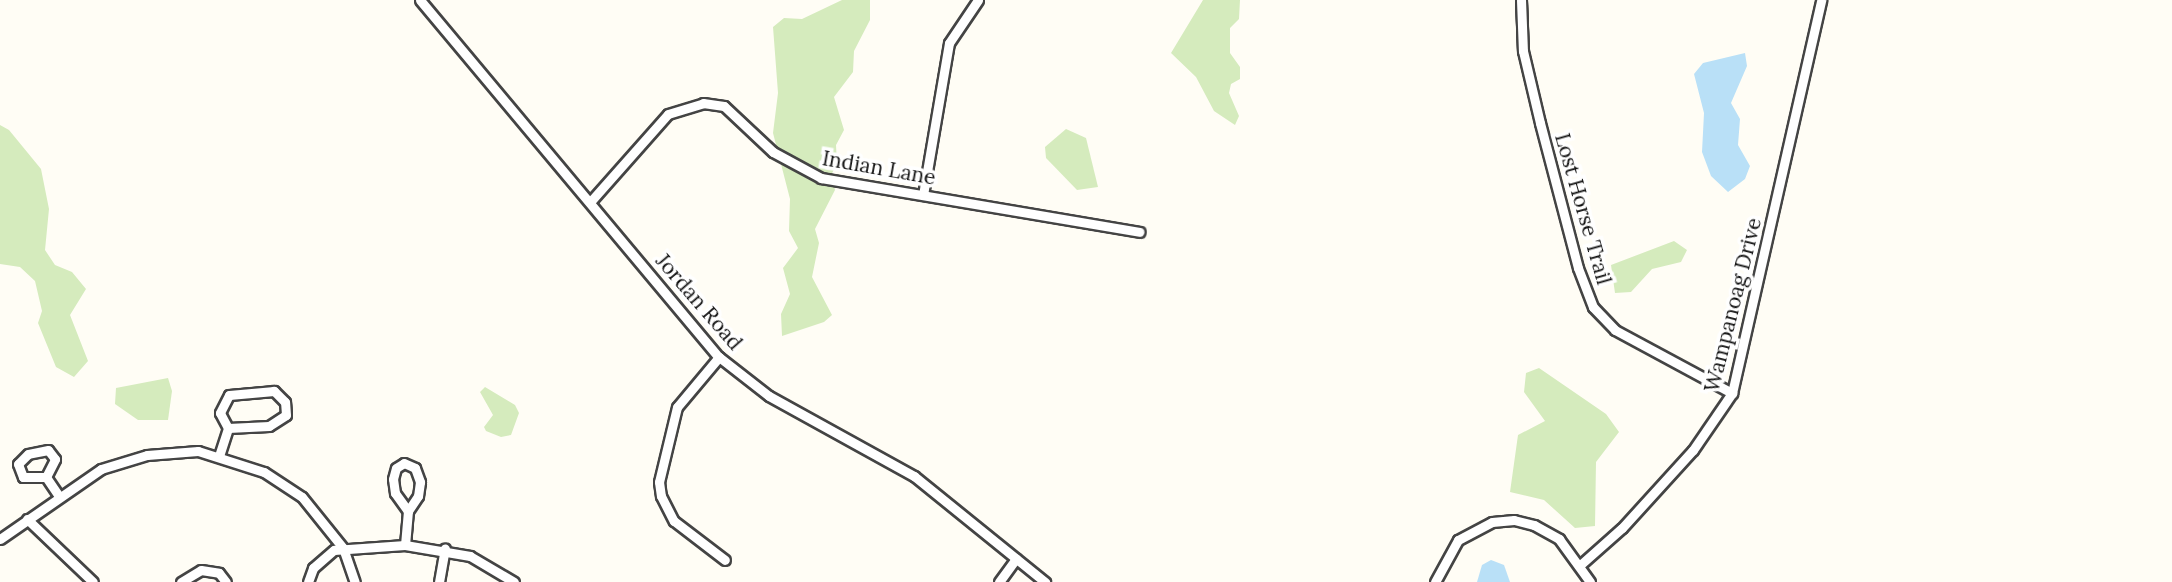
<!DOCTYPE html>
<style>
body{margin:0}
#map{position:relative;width:2172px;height:582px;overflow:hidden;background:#fffdf5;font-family:Lora,serif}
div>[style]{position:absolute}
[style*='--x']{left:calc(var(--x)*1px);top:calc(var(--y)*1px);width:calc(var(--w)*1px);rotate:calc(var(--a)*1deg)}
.green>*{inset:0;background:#d5ebbd}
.water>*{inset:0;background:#b9e0f7}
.roads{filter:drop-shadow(2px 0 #444) drop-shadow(-2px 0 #444) drop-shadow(0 2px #444) drop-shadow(0 -2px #444)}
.minor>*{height:9px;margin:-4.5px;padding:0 4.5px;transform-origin:4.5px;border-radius:4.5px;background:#fff}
span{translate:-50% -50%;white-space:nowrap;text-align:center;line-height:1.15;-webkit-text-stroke:7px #fff;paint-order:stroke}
.street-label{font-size:21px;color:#111}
</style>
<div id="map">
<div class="green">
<i style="clip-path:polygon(842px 0,870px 0,870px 20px,854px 51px,853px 72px,834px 97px,844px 130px,836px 145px,837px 164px,831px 175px,835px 190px,815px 229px,819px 243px,812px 277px,832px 315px,824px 322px,782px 336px,781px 314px,790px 294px,783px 268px,798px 248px,789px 231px,790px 199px,773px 133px,778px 93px,773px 27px,784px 18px,802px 19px)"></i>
<i style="clip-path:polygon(1203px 0,1240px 0,1239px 19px,1230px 28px,1230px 53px,1240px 67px,1240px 79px,1231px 84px,1229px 93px,1239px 116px,1235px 125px,1214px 111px,1196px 77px,1171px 53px)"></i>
<i style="clip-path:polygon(0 125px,9px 130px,41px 169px,49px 209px,45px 250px,55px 265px,72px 272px,86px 289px,70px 315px,88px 361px,74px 377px,56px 367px,38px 323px,42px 311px,35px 281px,20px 267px,0 264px)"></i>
<i style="clip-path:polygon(1066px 129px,1086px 138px,1098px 187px,1077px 190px,1046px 158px,1045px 147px)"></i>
<i style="clip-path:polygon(1674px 241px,1687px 250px,1681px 262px,1652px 269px,1631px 292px,1615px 293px,1611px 265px)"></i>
<i style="clip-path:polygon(1539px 368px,1606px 414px,1619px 432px,1596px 462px,1595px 526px,1575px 528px,1544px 500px,1510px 492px,1518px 435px,1545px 421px,1524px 392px,1526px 373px)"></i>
<i style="clip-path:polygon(168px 378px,172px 391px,168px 420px,138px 420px,115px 404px,116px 388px)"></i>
<i style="clip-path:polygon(485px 387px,515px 405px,519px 413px,511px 435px,501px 437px,486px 431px,484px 427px,493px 415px,480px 392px)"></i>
</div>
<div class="water">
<i style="clip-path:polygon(1745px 53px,1747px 66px,1731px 103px,1740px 119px,1738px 145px,1750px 166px,1745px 179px,1728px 192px,1711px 176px,1702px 152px,1704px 113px,1694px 74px,1703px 63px)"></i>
<i style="clip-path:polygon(1491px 560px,1504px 565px,1510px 582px,1477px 582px,1482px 565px)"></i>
</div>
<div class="roads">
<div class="minor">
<i style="--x:420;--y:0;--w:466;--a:50.1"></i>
<i style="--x:719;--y:357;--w:63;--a:38"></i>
<i style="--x:769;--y:396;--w:166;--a:28.9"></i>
<i style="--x:914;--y:476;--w:169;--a:39"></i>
<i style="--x:1521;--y:0;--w:51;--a:87.8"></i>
<i style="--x:1523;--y:51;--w:74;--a:76.7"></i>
<i style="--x:1540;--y:123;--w:150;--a:75.3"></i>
<i style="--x:1578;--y:268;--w:42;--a:69"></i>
<i style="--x:1593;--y:307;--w:32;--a:46"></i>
<i style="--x:1615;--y:330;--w:133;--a:28.3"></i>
<i style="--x:923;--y:195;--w:154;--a:-80.3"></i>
<i style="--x:949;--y:43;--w:52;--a:-56"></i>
<i style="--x:591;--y:201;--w:116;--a:-48.5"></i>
<i style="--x:668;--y:114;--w:37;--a:-17"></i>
<i style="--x:703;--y:103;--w:21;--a:8"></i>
<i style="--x:724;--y:106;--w:67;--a:43.2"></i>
<i style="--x:773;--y:152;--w:55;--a:28.4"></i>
<i style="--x:821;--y:178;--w:323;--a:9.6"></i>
<i style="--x:719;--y:357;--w:65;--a:130"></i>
<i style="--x:677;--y:407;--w:77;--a:103.5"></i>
<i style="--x:659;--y:482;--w:14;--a:82"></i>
<i style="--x:661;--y:496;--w:28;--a:63"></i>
<i style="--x:674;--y:521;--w:64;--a:37.4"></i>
<i style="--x:219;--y:456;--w:29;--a:-72"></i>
<i style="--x:228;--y:428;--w:41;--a:-2.8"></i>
<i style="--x:269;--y:426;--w:20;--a:-33"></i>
<i style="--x:286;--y:415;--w:13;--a:-94"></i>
<i style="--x:285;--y:402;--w:16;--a:-135"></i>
<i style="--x:274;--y:391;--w:45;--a:174.9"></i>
<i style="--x:229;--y:395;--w:20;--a:117"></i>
<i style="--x:220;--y:413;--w:17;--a:62"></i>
<i style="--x:46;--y:477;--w:20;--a:-63"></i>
<i style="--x:55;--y:459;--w:11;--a:-128"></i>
<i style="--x:48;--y:450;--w:20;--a:169"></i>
<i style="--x:28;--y:454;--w:14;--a:135"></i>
<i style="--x:18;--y:464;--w:14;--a:69"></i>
<i style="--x:23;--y:477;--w:23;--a:0"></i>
<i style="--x:46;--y:477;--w:23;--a:56"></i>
<i style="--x:27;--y:519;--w:91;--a:43.7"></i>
<i style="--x:0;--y:539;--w:123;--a:-34.7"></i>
<i style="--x:101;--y:469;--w:48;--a:-16.9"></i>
<i style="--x:147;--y:455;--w:51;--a:-4.5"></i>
<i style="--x:198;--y:451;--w:69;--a:17.7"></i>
<i style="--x:264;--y:472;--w:45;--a:33.3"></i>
<i style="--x:302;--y:497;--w:65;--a:51.2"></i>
<i style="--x:343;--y:548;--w:36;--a:71"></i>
<i style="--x:405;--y:545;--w:34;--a:-85"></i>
<i style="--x:408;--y:511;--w:22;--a:-126"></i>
<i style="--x:395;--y:493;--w:14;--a:-98"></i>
<i style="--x:393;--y:479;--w:11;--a:-75"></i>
<i style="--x:396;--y:468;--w:9;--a:-32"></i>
<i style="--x:404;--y:463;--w:12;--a:24"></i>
<i style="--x:415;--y:468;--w:15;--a:70"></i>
<i style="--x:420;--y:482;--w:14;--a:98"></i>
<i style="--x:418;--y:496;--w:18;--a:124"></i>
<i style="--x:1579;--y:566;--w:57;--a:-41.5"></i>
<i style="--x:1622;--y:528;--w:105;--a:-47.7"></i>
<i style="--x:1693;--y:450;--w:69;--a:-55.6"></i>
<i style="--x:1732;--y:393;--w:403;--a:-77.2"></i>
<i style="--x:181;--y:582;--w:23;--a:-31"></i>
<i style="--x:201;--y:570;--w:18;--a:9"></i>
<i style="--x:219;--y:573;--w:11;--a:52"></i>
<i style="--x:308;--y:582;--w:15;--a:-70"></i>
<i style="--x:313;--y:568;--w:28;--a:-41"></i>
<i style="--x:334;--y:550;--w:71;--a:-4"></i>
<i style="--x:405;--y:545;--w:66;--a:9.6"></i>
<i style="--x:470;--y:556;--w:51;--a:30.6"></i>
<i style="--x:439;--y:582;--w:34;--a:-80"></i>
<i style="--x:999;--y:582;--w:29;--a:-54"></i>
<i style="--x:1435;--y:582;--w:48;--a:-61.3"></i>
<i style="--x:1458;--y:540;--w:38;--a:-28"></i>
<i style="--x:1492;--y:522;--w:22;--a:-5"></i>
<i style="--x:1514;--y:520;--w:21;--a:14"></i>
<i style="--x:1534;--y:525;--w:29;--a:29"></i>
<i style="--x:1559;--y:539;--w:53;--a:54.2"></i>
</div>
</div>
<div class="street-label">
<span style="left:879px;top:168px;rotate:10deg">Indian Lane</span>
<span style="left:1583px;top:209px;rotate:74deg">Lost Horse Trail</span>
<span style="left:699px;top:302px;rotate:49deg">Jordan Road</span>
<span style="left:1733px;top:305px;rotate:-76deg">Wampanoag Drive</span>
</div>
</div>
